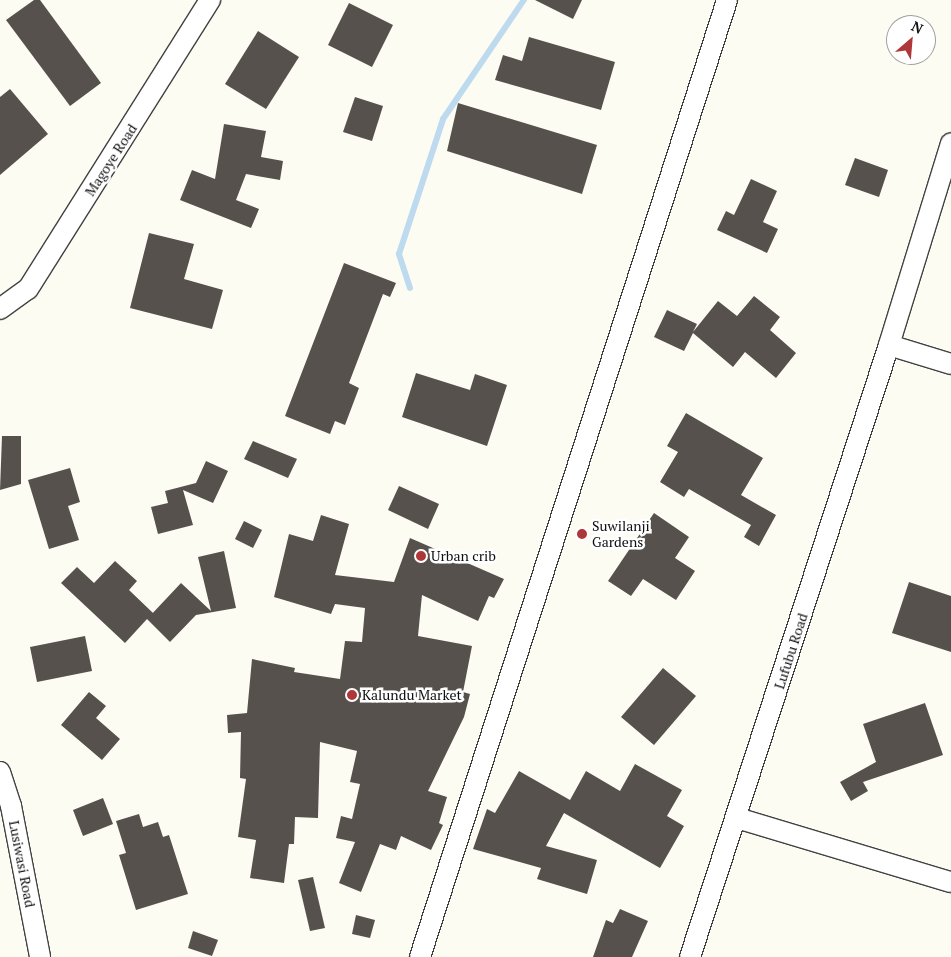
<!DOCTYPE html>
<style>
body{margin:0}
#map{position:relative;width:951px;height:957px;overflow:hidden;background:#fdfcf3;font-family:"PT Serif",serif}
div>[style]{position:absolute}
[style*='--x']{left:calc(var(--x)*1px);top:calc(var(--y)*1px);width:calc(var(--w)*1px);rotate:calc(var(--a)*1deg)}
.stream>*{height:6px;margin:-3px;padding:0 3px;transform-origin:3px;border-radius:3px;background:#bedaef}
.building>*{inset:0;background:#57514d}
.roads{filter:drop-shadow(1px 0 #424242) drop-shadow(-1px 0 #424242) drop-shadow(0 1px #424242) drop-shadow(0 -1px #424242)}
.minor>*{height:20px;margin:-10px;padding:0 10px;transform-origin:10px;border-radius:10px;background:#fff}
.dots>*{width:14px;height:14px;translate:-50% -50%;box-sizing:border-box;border:2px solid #fff;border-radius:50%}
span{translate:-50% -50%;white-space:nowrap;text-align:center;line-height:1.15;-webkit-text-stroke:5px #fff;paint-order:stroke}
.street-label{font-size:14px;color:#0f0f0f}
.poi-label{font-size:14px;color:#0f0f0f}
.left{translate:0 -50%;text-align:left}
.north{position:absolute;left:886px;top:15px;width:50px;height:50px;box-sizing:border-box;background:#fff;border:1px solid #9f9f9f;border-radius:50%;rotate:27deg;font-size:14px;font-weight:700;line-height:20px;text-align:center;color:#0f0f0f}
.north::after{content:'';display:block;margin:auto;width:18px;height:22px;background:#ae3839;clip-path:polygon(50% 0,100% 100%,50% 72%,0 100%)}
</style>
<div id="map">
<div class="stream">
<i style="--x:410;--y:288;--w:36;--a:-108"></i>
<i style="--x:399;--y:254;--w:142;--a:-71.9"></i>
<i style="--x:443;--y:119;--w:144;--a:-55.8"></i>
</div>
<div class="building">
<i style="clip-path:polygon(34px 0,40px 0,101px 83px,70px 106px,6px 20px)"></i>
<i style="clip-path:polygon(535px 0,582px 0,573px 19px)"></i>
<i style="clip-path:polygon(349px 3px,393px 25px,372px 67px,328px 45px)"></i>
<i style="clip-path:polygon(258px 31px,299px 57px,266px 109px,225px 84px)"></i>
<i style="clip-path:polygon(529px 37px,615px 62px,601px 110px,495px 80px,503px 55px,522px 61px)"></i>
<i style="clip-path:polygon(10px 89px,48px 134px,0 175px,0 97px)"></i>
<i style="clip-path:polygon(355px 97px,383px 106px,372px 141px,343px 132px)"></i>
<i style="clip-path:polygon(458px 103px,597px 145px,582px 194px,447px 151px)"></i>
<i style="clip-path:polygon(224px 124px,266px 131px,261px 157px,283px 161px,280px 180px,246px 174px,236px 200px,259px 209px,251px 228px,180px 200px,192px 170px,215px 179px)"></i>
<i style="clip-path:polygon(855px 158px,888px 170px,879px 197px,845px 185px)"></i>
<i style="clip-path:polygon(751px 179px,777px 191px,763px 222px,778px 229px,767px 253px,717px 230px,726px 211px,734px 215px)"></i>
<i style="clip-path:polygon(149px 233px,194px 244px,184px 279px,223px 290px,212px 329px,130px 308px)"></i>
<i style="clip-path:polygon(344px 263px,396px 283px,390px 297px,383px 294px,349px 383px,359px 388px,345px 425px,335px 421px,330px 434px,285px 416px)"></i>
<i style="clip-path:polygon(754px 296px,780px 317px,770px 330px,796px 353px,776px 378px,745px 352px,733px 367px,693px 333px,684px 351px,654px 337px,667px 310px,697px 324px,693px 332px,718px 301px,737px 316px)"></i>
<i style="clip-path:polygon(416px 373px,470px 390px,475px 374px,507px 385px,487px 446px,402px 417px)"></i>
<i style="clip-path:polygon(686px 413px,763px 458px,741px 495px,776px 515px,759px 546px,744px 537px,751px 525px,689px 489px,684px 497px,660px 482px,678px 452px,667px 446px)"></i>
<i style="clip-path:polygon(2px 436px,21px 436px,21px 484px,0 490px)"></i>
<i style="clip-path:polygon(253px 441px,297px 459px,288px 478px,244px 459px)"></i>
<i style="clip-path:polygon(206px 461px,228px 471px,213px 503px,183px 490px,193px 525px,158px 534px,151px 507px,168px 503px,165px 491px,196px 483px)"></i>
<i style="clip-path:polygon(70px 468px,80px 502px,68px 506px,79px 540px,49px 549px,28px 480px)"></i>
<i style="clip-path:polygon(399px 486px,439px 504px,428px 529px,388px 510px)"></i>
<i style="clip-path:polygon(654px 513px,689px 537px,675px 558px,695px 571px,676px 600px,643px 579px,631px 596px,608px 581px)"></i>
<i style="clip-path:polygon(321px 515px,349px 524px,335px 575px,394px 582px,410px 538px,504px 579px,494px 598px,489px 596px,478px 621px,422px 595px,418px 636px,472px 646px,463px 692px,470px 694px,464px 717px,428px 791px,447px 797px,439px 823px,443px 825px,431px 850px,401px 836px,396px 850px,380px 844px,361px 892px,339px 883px,355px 842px,336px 838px,341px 816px,352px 819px,360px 784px,350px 782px,357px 751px,320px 742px,318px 818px,295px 817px,294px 844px,289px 844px,284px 883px,250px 878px,256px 840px,238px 837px,246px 779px,240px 778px,241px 732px,228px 733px,227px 715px,247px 713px,252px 659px,295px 668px,294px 672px,340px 679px,345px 641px,362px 642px,365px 608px,335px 604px,331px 614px,274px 597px,289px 534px,313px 541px)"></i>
<i style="clip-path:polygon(244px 521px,262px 530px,253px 548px,235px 539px)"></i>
<i style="clip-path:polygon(224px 551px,236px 608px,196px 615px,170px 642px,147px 619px,125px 643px,61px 583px,77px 567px,94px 583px,115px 561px,137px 581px,129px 590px,153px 613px,149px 617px,181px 583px,211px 611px,198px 557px)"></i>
<i style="clip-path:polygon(909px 582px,951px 596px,951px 652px,892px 633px)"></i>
<i style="clip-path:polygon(85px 636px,92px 671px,37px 682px,30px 647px)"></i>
<i style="clip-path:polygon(663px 668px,696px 696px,654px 745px,621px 717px)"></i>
<i style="clip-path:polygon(89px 692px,106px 706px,96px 718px,120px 739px,102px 760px,61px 725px)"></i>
<i style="clip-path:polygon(925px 703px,943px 755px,863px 782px,868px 791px,851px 801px,840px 782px,876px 762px,863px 724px)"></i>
<i style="clip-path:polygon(635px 764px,682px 790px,667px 816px,684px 826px,660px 868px,564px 813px,546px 846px,597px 860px,587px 894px,537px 879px,541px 868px,473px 849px,487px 809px,495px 813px,519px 771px,570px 800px,586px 771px,620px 791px)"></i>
<i style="clip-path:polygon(103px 798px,113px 824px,83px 836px,73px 810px)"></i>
<i style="clip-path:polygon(139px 814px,143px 827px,158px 822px,163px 837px,169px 835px,188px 894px,136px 910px,119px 855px,126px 853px,116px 821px)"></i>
<i style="clip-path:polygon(313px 877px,325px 928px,310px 931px,298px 880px)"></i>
<i style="clip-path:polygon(620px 909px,648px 921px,632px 957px,593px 957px,606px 920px,613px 923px)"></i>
<i style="clip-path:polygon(356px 915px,375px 920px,370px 938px,352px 934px)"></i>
<i style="clip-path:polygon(193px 931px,218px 940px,212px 956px,188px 948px)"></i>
</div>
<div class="roads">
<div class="minor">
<i style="--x:0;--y:309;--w:34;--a:-36"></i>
<i style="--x:28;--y:289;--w:342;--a:-57.8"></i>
<i style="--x:889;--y:345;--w:65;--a:17"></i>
<i style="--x:0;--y:772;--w:36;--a:72"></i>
<i style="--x:11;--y:806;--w:154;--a:79.1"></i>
<i style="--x:737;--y:818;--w:223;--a:16.7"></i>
<i style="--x:420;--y:957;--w:1005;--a:-72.21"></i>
<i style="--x:690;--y:957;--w:644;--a:-71.99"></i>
<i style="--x:889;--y:345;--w:211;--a:-72.9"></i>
</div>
</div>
<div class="dots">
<i style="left:582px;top:534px;background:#ae3839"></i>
<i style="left:421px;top:556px;background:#ae3839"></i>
<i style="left:352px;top:695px;background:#ae3839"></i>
</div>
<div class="street-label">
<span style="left:111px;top:160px;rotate:-57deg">Magoye Road</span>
<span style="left:791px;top:651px;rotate:-72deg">Lufubu Road</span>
<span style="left:22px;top:864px;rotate:79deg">Lusiwasi Road</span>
</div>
<div class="poi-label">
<span class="left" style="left:592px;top:534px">Suwilanji<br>Gardens</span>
<span class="left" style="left:431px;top:556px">Urban crib</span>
<span class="left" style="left:362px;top:695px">Kalundu Market</span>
</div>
<div class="north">N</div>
</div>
